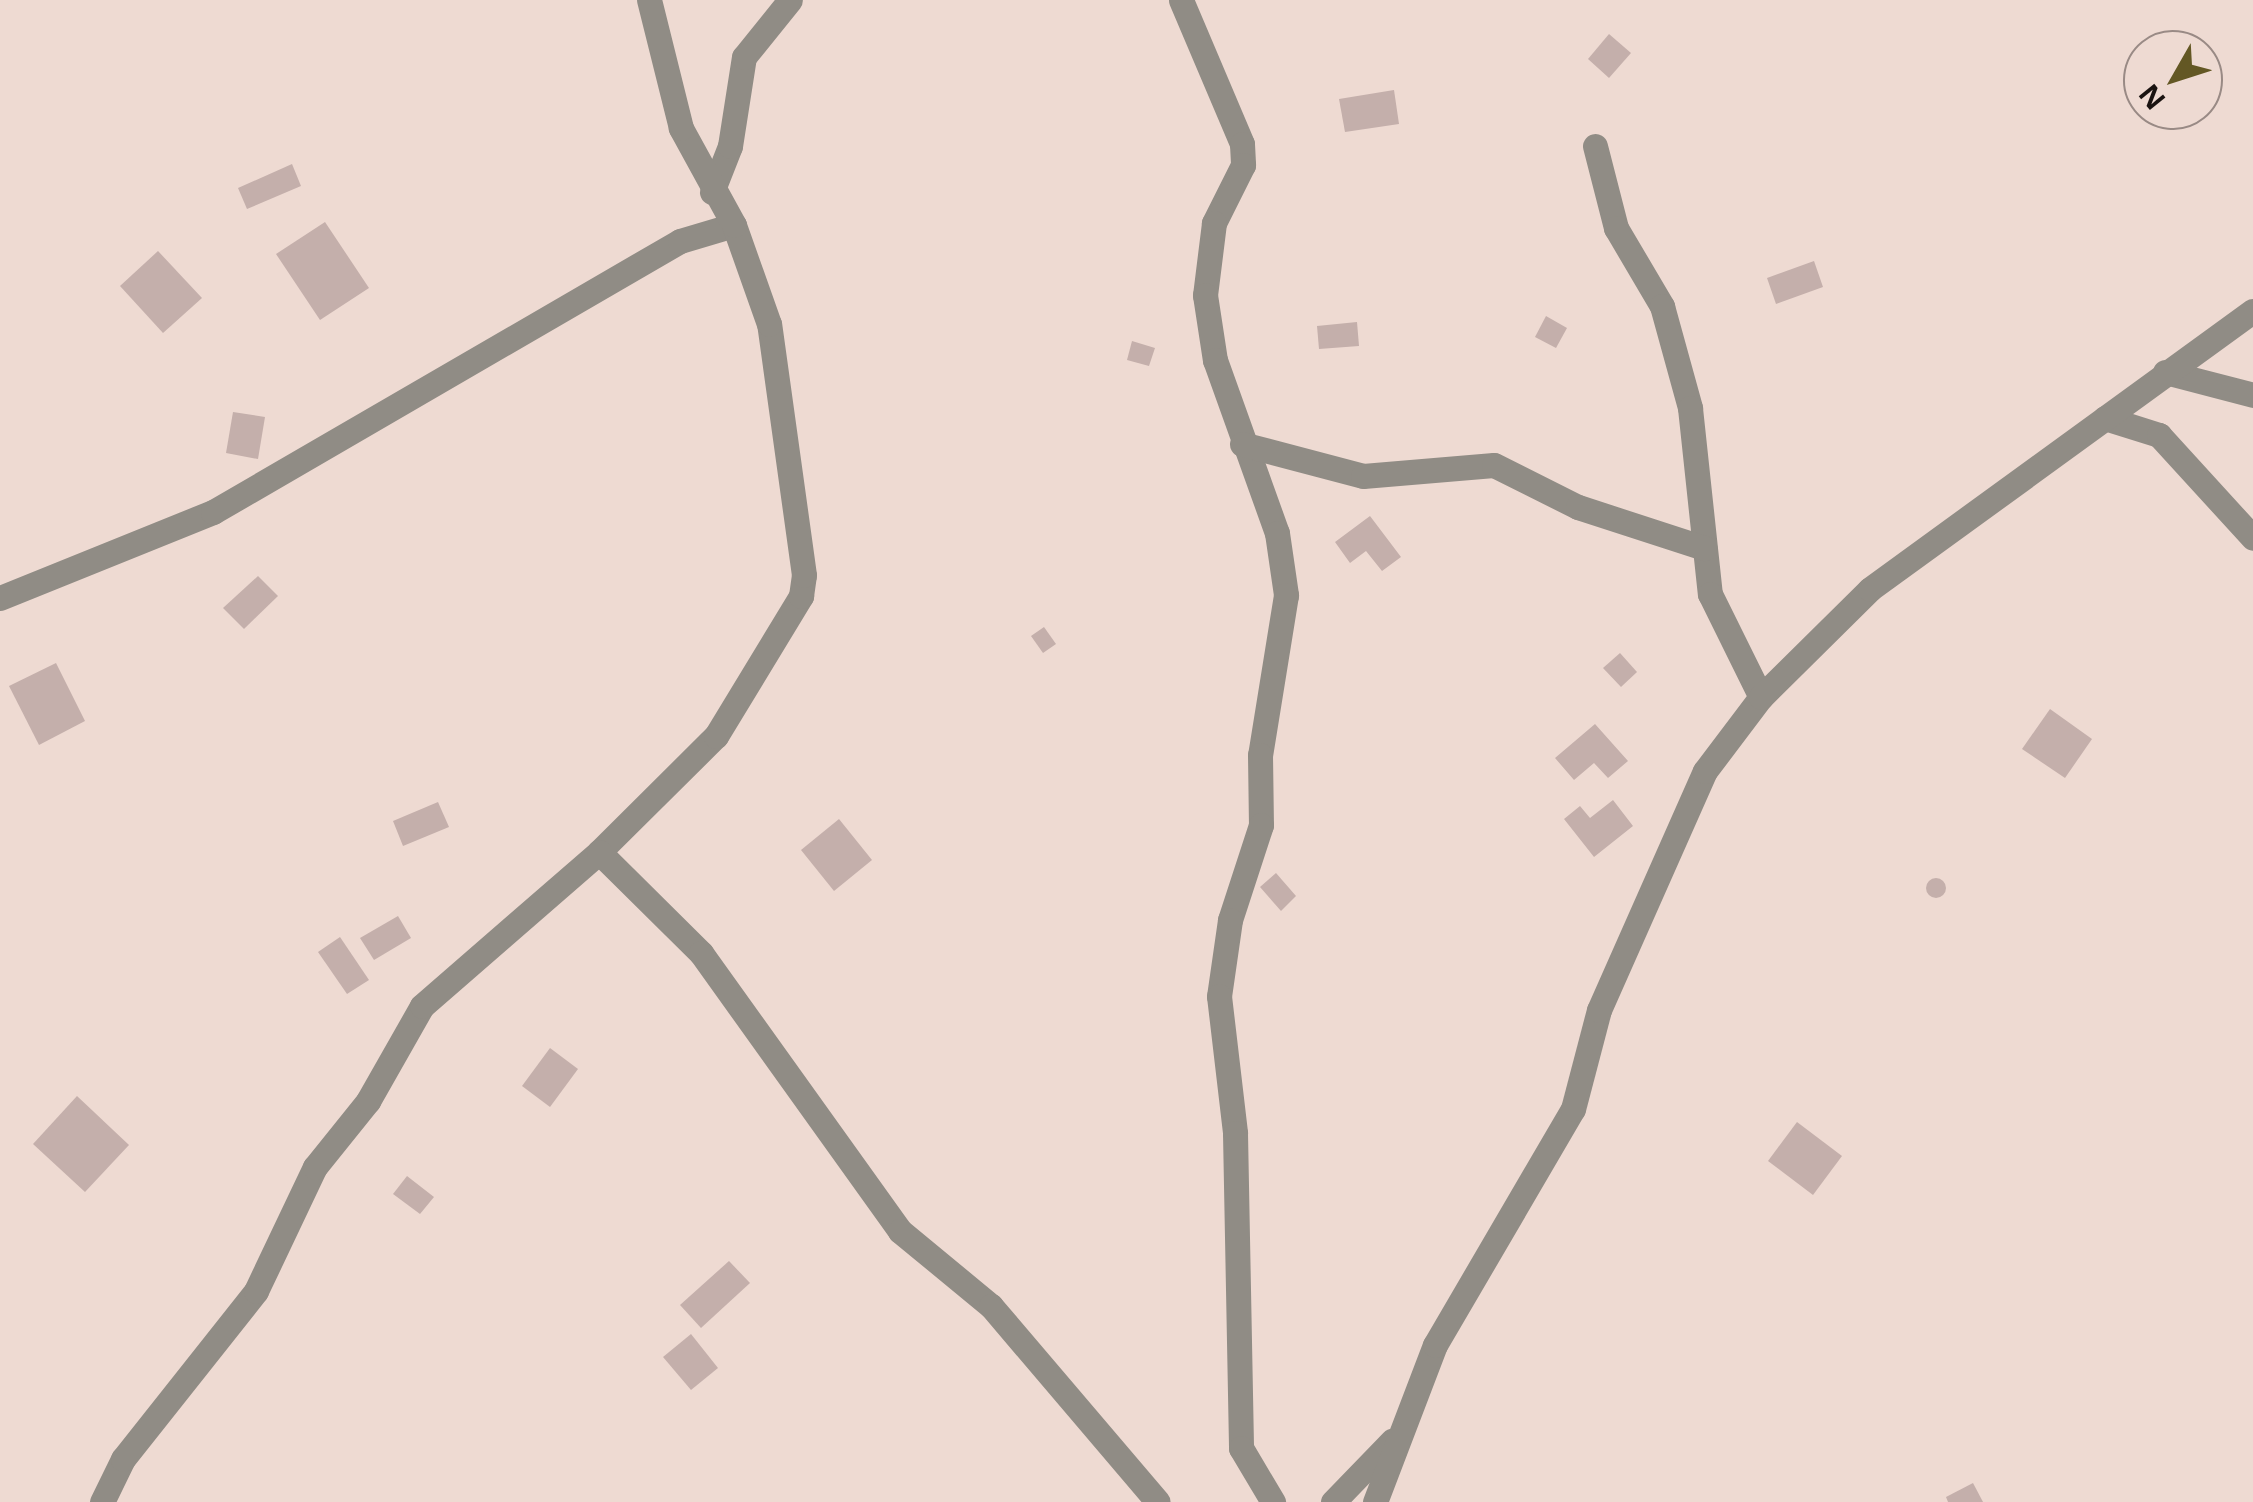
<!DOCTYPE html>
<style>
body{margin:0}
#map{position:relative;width:2253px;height:1502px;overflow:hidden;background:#eedad2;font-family:"Open Sans",sans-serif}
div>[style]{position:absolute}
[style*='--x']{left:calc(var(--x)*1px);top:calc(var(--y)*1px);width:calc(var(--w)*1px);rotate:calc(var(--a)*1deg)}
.building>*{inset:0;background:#c4afab}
.round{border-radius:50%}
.street>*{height:25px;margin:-12.5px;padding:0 12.5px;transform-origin:12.5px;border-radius:12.5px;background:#908c85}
span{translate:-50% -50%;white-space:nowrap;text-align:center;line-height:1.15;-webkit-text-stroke:8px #eedad2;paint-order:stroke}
.north{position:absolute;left:2123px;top:30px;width:100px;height:100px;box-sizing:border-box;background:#eedad2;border:2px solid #998a85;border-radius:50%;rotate:231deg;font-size:28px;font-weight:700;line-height:40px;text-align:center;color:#1a1311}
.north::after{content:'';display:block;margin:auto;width:35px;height:45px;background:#635724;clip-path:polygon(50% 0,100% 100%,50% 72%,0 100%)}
</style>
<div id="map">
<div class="building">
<i style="clip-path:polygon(1609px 34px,1631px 53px,1609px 78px,1588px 59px)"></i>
<i style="clip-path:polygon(1394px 90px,1399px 124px,1345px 132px,1339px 99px)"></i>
<i style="clip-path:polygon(292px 164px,301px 186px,247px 209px,238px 188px)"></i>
<i style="clip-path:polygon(325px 222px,369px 288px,320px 320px,276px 254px)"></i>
<i style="clip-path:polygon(158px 251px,202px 298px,163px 333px,120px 286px)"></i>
<i style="clip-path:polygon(1814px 261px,1823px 287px,1776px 304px,1767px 278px)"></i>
<i style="clip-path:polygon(1546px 316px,1567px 328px,1556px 348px,1535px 337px)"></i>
<i style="clip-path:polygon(1357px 322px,1359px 346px,1319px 349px,1317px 326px)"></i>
<i style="clip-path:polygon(1132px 341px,1155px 348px,1149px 366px,1127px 360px)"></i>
<i style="clip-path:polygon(233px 412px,265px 417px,258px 459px,226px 453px)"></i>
<i style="clip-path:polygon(1370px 516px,1401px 557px,1382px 571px,1366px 551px,1350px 563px,1335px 542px)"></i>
<i style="clip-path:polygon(258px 576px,278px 596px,244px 629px,223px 608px)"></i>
<i style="clip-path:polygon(1044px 627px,1056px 644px,1043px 653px,1031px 636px)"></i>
<i style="clip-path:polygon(1620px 653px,1637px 672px,1621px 687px,1603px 668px)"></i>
<i style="clip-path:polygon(56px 663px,85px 721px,39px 745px,9px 686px)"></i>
<i style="clip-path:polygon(2050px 709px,2092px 739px,2065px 778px,2022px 749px)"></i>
<i style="clip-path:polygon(1595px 724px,1628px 761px,1608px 778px,1594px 763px,1574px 780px,1555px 758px)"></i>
<i style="clip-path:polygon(1613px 800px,1633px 826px,1594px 857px,1564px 819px,1580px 806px,1590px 818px)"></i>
<i style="clip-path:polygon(438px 802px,449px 827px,403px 846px,393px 821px)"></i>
<i style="clip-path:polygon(839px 819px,872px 860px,834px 891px,801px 850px)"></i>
<i style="clip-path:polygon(1276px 873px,1296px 896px,1281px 911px,1260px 887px)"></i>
<i class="round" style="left:1926px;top:878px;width:20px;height:20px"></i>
<i style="clip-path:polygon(398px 916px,411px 938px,374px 960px,360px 938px)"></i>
<i style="clip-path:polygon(340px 937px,369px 980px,347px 994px,318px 952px)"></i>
<i style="clip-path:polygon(550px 1048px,578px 1069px,550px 1107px,522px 1086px)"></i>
<i style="clip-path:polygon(77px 1096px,129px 1145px,85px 1192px,33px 1144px)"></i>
<i style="clip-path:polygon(1797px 1122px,1842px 1156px,1813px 1195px,1768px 1161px)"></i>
<i style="clip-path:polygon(407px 1176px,434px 1197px,420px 1214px,393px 1194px)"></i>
<i style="clip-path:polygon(729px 1261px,750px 1283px,701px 1328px,680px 1305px)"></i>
<i style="clip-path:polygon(691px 1334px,718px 1368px,691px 1390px,663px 1357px)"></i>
<i style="clip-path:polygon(1973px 1483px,1983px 1502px,1948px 1502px,1946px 1497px)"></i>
</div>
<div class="street">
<i style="--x:1181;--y:0;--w:156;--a:67"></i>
<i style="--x:1242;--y:144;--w:21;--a:87"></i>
<i style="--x:1243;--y:165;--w:65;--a:116.6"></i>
<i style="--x:1214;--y:223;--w:73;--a:97.1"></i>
<i style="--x:1205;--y:295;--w:66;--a:81.3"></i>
<i style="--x:1215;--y:360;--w:184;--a:70.3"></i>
<i style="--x:1277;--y:533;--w:63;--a:81.7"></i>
<i style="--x:1286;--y:595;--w:162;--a:99.2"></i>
<i style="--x:1260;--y:755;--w:70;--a:89.2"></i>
<i style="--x:1261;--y:825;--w:100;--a:108.1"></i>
<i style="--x:1230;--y:920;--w:77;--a:98.2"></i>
<i style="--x:1219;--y:996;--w:138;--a:83.3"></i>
<i style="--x:1235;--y:1133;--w:315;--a:88.9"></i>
<i style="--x:1241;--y:1448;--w:63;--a:59.3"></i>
<i style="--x:1595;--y:146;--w:85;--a:75.6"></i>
<i style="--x:1616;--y:228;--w:91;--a:59.5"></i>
<i style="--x:1662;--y:306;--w:106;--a:74.6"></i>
<i style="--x:1690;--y:408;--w:187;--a:83.9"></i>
<i style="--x:1710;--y:594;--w:115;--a:63.7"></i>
<i style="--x:712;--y:192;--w:49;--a:-68.6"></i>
<i style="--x:730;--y:146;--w:90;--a:-81.1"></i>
<i style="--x:744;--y:57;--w:73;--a:-51.1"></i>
<i style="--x:2165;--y:372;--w:91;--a:14.6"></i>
<i style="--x:2105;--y:418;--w:57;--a:17.5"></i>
<i style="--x:2159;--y:435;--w:139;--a:47.6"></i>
<i style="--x:1242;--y:444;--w:125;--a:14.8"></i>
<i style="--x:1363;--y:476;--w:131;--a:-4.8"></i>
<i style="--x:1494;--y:465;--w:94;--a:26.6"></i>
<i style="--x:1578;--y:507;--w:133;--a:18"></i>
<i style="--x:0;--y:598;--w:230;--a:-22"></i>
<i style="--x:213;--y:512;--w:540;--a:-30.13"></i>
<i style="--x:680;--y:241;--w:56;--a:-16.5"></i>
<i style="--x:599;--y:852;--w:165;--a:-44.8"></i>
<i style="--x:716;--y:736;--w:164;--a:-58.7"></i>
<i style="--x:801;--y:596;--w:21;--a:-82"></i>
<i style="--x:804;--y:575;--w:253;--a:-97.9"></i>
<i style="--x:769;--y:324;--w:105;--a:-109.5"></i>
<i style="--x:734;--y:225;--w:111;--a:-118.7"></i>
<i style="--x:681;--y:128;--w:132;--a:-104"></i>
<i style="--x:102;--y:1502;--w:48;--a:-64"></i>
<i style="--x:123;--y:1459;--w:214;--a:-51.6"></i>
<i style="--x:256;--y:1291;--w:137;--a:-64.6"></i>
<i style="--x:315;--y:1167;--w:85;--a:-51.2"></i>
<i style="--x:368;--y:1101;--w:109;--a:-60.4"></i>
<i style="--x:422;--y:1006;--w:235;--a:-41"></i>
<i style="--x:599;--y:852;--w:144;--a:44.7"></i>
<i style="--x:701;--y:953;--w:342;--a:54.4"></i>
<i style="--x:900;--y:1231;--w:118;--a:39.5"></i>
<i style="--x:991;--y:1306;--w:257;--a:49.6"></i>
<i style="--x:1333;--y:1502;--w:85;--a:-46"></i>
<i style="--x:1375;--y:1502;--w:168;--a:-69.1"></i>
<i style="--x:1435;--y:1345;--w:273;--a:-59.7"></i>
<i style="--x:1573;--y:1109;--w:102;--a:-75.3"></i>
<i style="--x:1599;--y:1010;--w:261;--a:-66.1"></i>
<i style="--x:1705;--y:771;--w:93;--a:-52.9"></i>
<i style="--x:1761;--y:697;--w:153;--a:-44.7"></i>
<i style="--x:1870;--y:589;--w:473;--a:-36"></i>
</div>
<div class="north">N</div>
</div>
